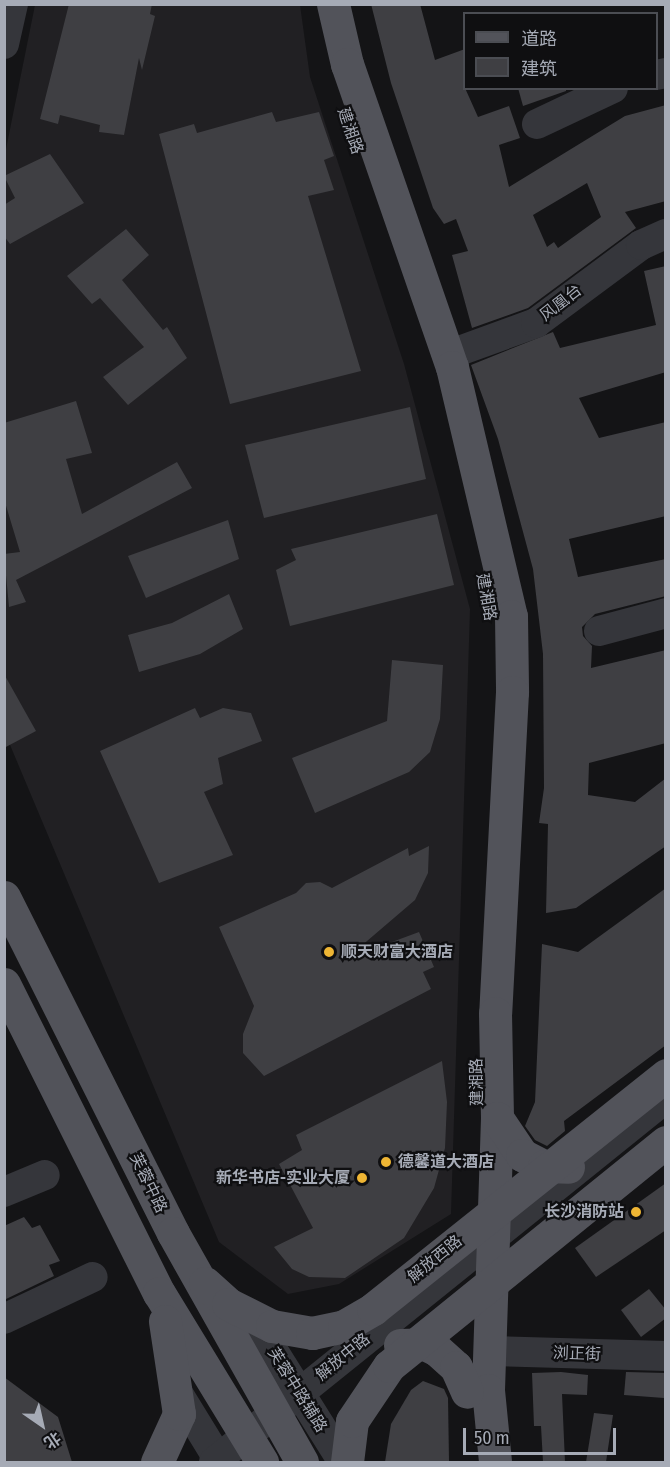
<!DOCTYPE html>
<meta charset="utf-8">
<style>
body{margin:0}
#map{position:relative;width:670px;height:1467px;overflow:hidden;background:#141416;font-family:"Fira Sans Condensed","Noto Sans SC",sans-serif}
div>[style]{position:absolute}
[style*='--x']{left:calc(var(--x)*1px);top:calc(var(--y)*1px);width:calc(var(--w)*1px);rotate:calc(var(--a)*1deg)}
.built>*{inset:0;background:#212023}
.building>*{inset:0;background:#3f3f43}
.minor>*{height:30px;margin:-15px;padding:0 15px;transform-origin:15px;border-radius:15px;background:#35363b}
.major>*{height:33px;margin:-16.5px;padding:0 16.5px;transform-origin:16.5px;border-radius:16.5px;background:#52535a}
.dots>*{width:16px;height:16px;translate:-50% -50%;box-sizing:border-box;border:3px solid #0f0f11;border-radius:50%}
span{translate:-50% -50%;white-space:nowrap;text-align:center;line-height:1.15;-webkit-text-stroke:4.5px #0f0f11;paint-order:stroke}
.street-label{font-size:16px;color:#a6abb6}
.poi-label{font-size:16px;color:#a6abb6;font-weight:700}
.left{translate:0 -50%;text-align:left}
.right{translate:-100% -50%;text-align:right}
.frame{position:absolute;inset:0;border:6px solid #a6abb6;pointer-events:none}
.legend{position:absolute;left:463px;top:12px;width:195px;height:78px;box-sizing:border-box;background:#0f0f11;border:2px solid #4b4d53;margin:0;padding:8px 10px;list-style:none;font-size:18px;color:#a6abb6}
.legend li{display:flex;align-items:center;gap:12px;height:30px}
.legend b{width:30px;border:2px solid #4b4d53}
.north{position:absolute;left:12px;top:1395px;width:60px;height:60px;-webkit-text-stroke:4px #0f0f11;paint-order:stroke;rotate:146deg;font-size:16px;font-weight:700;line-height:24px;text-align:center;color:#a6abb6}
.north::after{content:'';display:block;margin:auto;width:21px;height:27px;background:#a6abb6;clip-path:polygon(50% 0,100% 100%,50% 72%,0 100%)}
.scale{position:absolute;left:463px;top:1428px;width:153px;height:27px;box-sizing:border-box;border:3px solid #a6abb6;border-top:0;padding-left:8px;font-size:18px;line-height:21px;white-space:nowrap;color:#a6abb6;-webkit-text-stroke:4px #0f0f11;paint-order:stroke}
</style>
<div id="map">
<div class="built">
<i style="clip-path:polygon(35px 5px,300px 5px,310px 77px,404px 364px,470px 609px,451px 1214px,339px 1284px,288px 1294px,219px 1242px,5px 733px,4px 159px)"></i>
</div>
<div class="building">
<i style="clip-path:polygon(69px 4px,152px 4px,150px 14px,155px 16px,142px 70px,139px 58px,124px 135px,99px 132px,100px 125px,60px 115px,58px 124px,40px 119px)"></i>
<i style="clip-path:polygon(evenodd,371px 4px,420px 4px,435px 60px,465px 49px,465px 88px,478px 117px,509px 106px,520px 138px,499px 145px,509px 187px,625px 116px,666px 105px,666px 201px,625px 212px,636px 228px,528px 308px,472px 328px,452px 255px,468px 251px,456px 219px,444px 224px,433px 208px,391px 83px,371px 4px,587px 183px,601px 217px,558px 248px,554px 242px,547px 247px,533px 215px,587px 183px)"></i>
<i style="clip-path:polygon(518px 88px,566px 88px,566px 91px,523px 106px)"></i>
<i style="clip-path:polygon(272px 112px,276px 122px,319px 112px,334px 156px,324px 160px,334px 190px,308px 196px,361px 371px,230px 404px,159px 134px,194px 124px,197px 133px)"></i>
<i style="clip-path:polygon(50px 154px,84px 203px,10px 244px,4px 236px,4px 205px,15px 198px,4px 176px)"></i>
<i style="clip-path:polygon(126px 229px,149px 255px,122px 280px,163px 330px,167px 327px,187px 358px,128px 405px,103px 377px,144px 347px,100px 298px,92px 304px,67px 276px)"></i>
<i style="clip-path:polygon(666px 266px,666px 372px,579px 398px,599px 438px,666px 422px,666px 516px,569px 539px,578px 577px,666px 559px,666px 596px,595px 614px,582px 627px,583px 636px,592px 646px,591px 668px,666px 650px,666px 743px,589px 763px,588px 795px,635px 802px,666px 778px,666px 846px,576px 908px,546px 913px,548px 824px,539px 823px,544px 788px,543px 654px,533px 569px,498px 439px,471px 365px,553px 332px,560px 348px,656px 325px,644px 271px)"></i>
<i style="clip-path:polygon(76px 401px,92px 453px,66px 459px,82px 514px,177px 462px,192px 488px,16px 580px,26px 602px,9px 607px,4px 554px,20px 552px,4px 499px,4px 423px)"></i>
<i style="clip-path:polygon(410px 407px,426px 479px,264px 518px,245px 445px)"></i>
<i style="clip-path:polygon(437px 514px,454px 585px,290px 626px,276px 570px,296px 560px,291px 549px)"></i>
<i style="clip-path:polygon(228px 520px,239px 559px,146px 598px,128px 556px)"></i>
<i style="clip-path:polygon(229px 594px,243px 629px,200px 654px,139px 672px,128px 635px,172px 623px)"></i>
<i style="clip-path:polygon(392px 660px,443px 665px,440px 719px,430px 752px,409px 772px,315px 813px,292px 758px,387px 721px)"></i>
<i style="clip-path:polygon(4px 674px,36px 731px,4px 748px)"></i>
<i style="clip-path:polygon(195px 708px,200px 718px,223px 708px,251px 713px,262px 741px,218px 758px,223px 784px,204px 792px,233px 855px,159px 883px,100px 751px)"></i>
<i style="clip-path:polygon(429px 846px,428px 873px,415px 900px,346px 959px,419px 932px,434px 967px,423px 972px,431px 989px,264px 1076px,243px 1053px,243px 1034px,254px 1006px,219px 927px,296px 893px,306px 883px,320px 882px,332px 888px,408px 848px,409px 856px)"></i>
<i style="clip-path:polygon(666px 888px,666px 1045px,564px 1121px,565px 1131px,547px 1146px,535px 1140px,525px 1126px,535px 1102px,542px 944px,578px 952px)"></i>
<i style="clip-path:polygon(442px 1061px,447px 1102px,445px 1148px,434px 1188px,404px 1238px,345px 1278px,309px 1277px,292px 1269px,274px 1247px,313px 1228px,279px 1164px,302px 1150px,296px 1135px)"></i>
<i style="clip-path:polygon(666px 1183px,666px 1230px,596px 1277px,575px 1248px)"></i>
<i style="clip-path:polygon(24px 1217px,32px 1228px,40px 1225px,60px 1261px,49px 1265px,54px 1276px,4px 1300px,4px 1226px)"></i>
<i style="clip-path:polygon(649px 1289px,666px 1310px,666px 1318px,641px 1337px,621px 1310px)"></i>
<i style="clip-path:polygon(561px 1372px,588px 1375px,587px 1395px,562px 1394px,565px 1462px,543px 1462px,541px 1426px,534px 1426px,532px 1373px)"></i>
<i style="clip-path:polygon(626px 1372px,666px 1373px,664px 1398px,624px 1395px)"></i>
<i style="clip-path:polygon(4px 1377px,58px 1417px,72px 1462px,4px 1462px)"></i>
<i style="clip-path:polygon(423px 1381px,444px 1389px,448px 1398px,449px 1462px,385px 1462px,391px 1424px,411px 1390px)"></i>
<i style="clip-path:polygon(594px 1413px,613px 1415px,606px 1462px,586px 1462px)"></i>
</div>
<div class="minor">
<i style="--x:4;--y:44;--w:41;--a:-77.3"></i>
<i style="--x:656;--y:75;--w:10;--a:-11"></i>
<i style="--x:537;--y:124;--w:84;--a:-25.3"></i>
<i style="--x:448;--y:355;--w:94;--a:-20"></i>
<i style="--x:536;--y:323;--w:131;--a:-36.6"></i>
<i style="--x:641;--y:245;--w:27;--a:-24"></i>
<i style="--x:599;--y:631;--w:69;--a:-15"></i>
<i style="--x:4;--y:1192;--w:44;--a:-22.5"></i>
<i style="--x:252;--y:1317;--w:171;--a:57.9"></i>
<i style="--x:4;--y:1319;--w:98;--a:-25.3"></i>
<i style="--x:489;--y:1351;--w:177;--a:1.6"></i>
<i style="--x:179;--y:1395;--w:79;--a:58.5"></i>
<i style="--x:214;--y:1462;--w:580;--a:-38.84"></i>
</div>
<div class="major">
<i style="--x:333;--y:4;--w:62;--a:76.9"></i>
<i style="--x:347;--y:64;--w:321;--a:70.9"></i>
<i style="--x:452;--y:367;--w:256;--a:76.7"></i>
<i style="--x:511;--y:616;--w:76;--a:89.2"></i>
<i style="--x:512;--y:692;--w:321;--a:93"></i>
<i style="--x:495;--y:1013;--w:105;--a:88.9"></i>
<i style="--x:497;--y:1118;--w:272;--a:91.9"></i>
<i style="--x:488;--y:1390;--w:72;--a:84.4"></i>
<i style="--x:4;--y:897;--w:376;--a:63.3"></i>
<i style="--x:173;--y:1233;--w:263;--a:60.6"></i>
<i style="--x:4;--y:984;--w:346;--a:63.4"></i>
<i style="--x:159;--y:1293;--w:198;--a:58.6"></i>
<i style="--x:497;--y:1118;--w:45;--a:56"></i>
<i style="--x:522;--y:1155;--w:25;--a:27"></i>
<i style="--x:544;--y:1166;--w:24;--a:2"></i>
<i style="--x:205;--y:1283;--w:31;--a:42"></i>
<i style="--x:228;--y:1304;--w:49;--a:26.6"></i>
<i style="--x:272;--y:1326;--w:41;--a:9.9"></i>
<i style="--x:312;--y:1333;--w:33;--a:-12"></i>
<i style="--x:344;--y:1326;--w:34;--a:-30"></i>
<i style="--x:373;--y:1309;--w:375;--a:-38.6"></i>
<i style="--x:400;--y:1345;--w:25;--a:-2"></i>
<i style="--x:425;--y:1344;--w:13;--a:27"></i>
<i style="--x:437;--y:1350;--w:25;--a:42"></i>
<i style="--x:456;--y:1367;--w:27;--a:66"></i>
<i style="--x:157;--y:1462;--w:53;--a:-65.4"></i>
<i style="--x:179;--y:1414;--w:94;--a:-98.6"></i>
<i style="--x:347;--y:1462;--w:41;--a:-83"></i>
<i style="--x:352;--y:1421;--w:66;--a:-56.1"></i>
<i style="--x:389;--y:1366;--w:356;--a:-39"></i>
</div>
<div class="dots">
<i style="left:329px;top:952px;background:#eeb534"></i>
<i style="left:386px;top:1162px;background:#eeb534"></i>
<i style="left:362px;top:1178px;background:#eeb534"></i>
<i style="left:636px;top:1212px;background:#eeb534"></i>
</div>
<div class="street-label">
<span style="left:350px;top:131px;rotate:71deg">建湘路</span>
<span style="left:561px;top:303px;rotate:-38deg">风凰台</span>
<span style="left:486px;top:597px;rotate:80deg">建湘路</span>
<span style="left:477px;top:1082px;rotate:-91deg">建湘路</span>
<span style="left:148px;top:1183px;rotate:64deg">芙蓉中路</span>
<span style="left:435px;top:1259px;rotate:-39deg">解放西路</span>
<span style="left:577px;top:1354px;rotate:2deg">浏正街</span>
<span style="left:343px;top:1357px;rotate:-39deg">解放中路</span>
<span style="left:297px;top:1390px;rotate:58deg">芙蓉中路辅路</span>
</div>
<div class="poi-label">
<span class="left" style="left:341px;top:952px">顺天财富大酒店</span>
<span class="left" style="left:398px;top:1162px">德馨道大酒店</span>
<span class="right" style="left:350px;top:1178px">新华书店-实业大厦</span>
<span class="right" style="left:624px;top:1212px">长沙消防站</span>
</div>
<div class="frame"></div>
<ul class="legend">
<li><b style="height:8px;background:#52535a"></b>道路</li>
<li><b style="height:16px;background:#3f3f43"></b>建筑</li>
</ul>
<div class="north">北</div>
<div class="scale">50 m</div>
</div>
